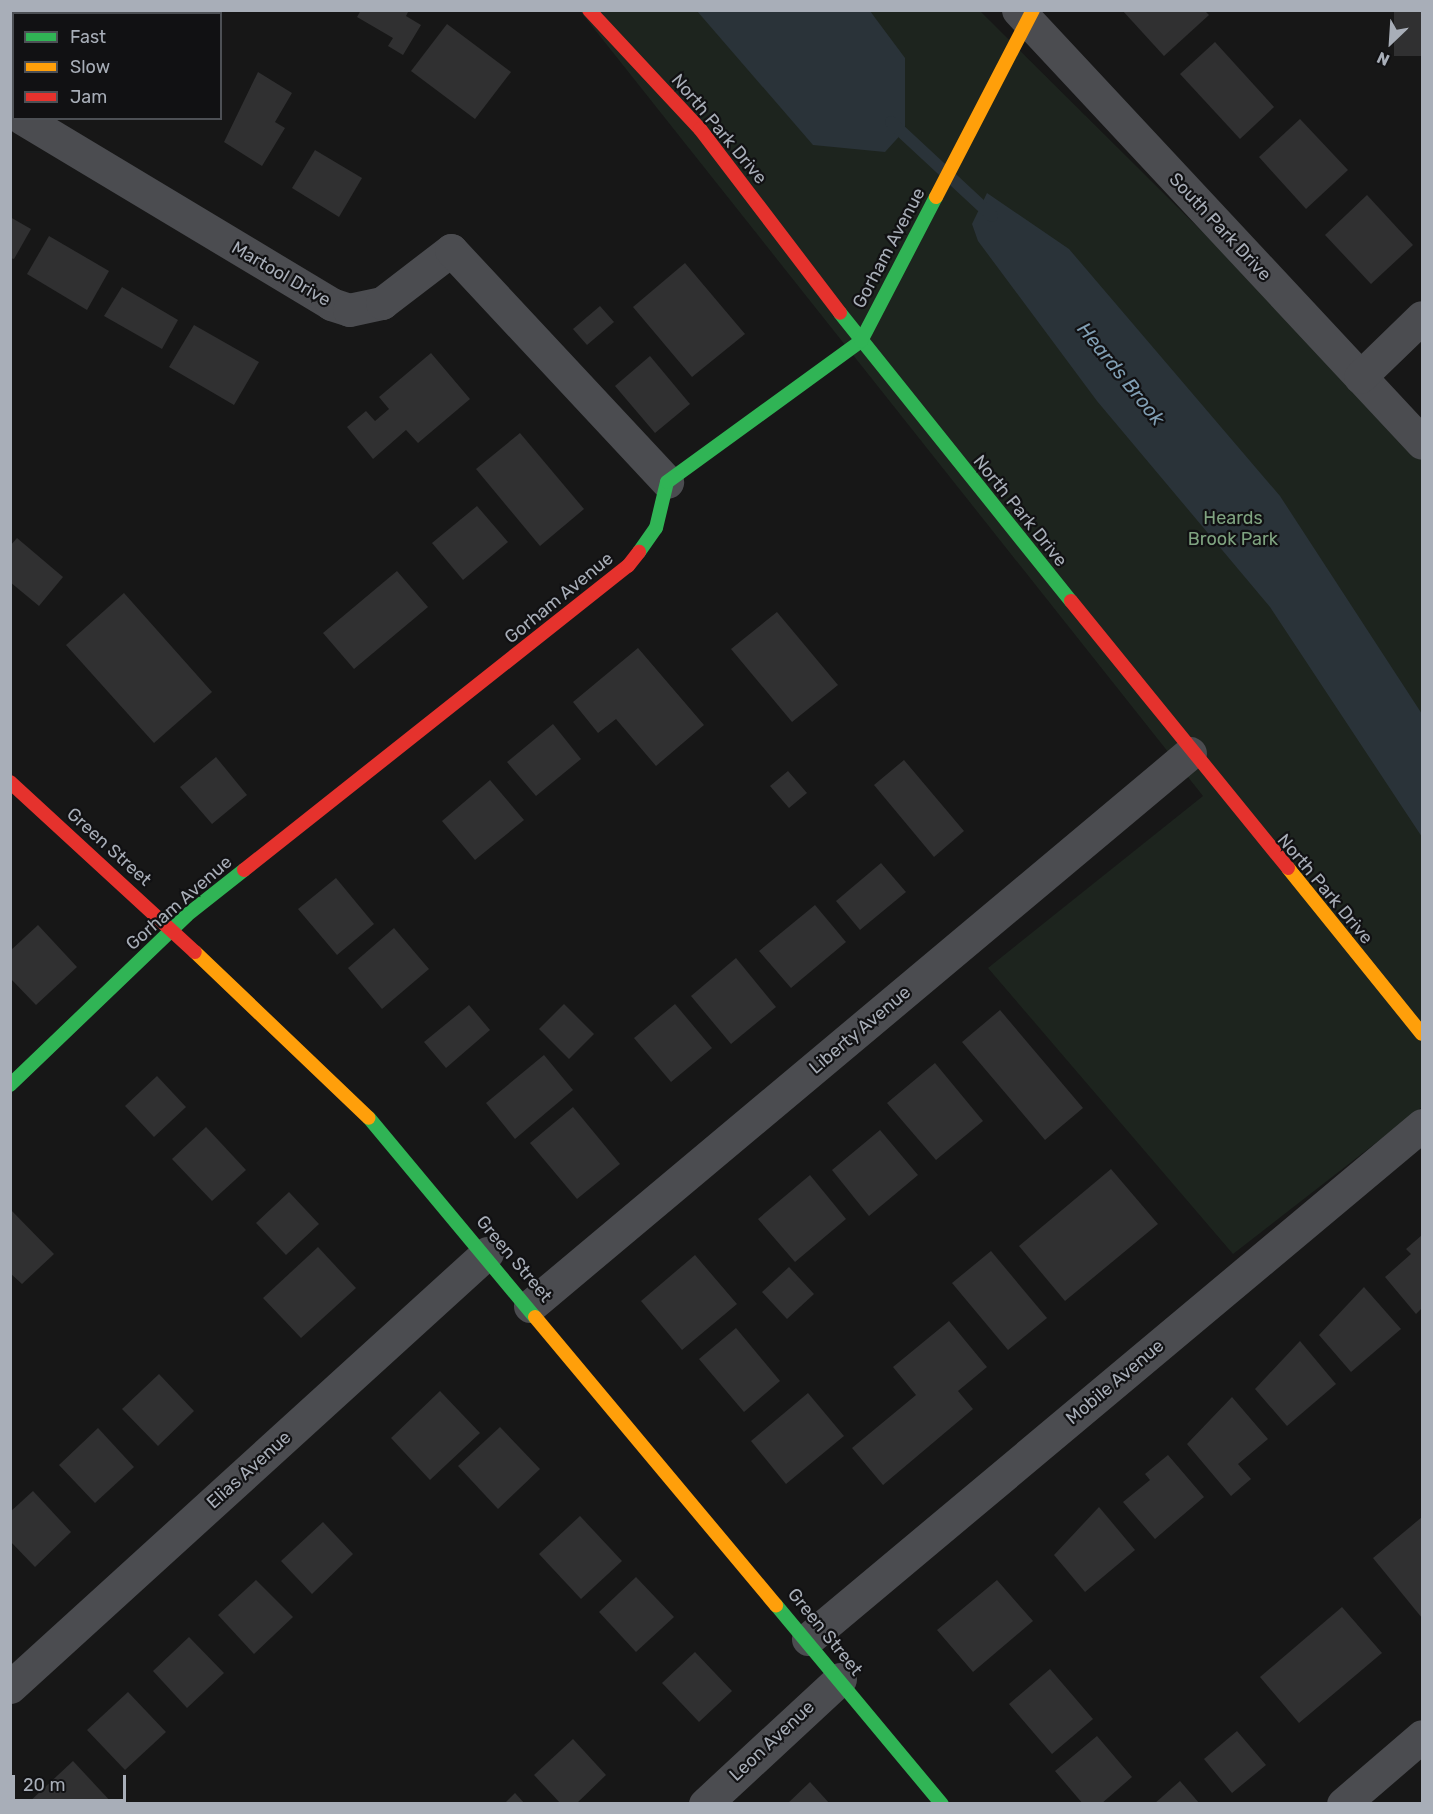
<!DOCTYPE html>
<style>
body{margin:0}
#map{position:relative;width:1433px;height:1814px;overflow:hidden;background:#171717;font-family:Rubik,sans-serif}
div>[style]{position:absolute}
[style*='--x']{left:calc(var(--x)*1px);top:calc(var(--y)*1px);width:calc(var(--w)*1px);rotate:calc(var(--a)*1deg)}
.green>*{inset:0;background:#1d241e}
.water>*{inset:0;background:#2a3339}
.stream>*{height:12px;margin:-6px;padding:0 6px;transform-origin:6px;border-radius:6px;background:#2a3339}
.building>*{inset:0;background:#303031}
.street>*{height:33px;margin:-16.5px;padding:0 16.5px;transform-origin:16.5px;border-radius:16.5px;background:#4b4c50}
.fast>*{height:14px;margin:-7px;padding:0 7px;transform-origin:7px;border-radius:7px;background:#30b455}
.slow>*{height:14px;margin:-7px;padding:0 7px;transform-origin:7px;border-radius:7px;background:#ff9f0a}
.jam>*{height:14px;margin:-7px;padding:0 7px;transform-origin:7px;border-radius:7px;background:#e5322d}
span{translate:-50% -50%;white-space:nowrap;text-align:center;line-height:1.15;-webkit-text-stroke:4.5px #111113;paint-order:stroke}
.street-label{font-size:18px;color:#a8aeb8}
.park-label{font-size:18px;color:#7fa380}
.water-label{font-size:20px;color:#809eb3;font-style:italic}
.frame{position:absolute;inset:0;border:12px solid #a8aeb8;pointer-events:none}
.legend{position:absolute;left:12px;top:12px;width:210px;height:108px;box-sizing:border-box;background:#111113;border:2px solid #4d5055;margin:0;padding:8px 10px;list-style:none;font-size:18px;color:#a8aeb8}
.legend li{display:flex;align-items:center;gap:12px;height:30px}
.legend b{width:30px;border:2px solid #4d5055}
.north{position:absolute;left:1361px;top:12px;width:60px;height:60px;-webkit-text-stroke:4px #111113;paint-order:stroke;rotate:205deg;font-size:16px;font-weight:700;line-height:24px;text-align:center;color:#a8aeb8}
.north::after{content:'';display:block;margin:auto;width:21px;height:27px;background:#a8aeb8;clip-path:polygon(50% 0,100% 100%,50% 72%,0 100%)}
.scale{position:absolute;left:12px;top:1775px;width:114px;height:27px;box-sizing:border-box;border:3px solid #a8aeb8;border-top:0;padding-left:8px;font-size:18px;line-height:21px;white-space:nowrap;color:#a8aeb8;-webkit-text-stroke:4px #111113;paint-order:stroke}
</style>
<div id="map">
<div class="green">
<i style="clip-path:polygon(580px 11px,980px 11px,1422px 450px,1422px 1107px,1233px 1254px,988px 968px,1203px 796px)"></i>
</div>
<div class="water">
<i style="clip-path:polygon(697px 11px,870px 11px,905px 58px,905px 130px,885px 152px,813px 145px)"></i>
<i style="clip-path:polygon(987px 193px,1069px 249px,1280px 496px,1422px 714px,1422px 837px,1270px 607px,1097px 401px,978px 241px,972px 224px)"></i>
</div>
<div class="stream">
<i style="--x:891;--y:122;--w:138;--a:42.9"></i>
</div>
<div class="building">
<i style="clip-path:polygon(10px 10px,44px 10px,14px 14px,14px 18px)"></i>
<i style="clip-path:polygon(83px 10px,128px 10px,133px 14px,82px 14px)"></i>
<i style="clip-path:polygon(361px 10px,409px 10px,406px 16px,421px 25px,403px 55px,388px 46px,393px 38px,357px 17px)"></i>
<i style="clip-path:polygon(1122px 10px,1204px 10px,1209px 15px,1164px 56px)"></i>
<i style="clip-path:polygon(1394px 10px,1422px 10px,1422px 56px,1394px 56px)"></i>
<i style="clip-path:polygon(447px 24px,511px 72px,475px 119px,411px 71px)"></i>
<i style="clip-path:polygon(1215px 42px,1274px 107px,1240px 139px,1180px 74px)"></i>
<i style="clip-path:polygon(258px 72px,292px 93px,275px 122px,285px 128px,262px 166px,224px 142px)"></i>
<i style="clip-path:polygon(1300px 119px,1348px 170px,1306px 209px,1259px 157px)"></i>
<i style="clip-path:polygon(315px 150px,362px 178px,339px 217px,292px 188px)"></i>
<i style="clip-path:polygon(1367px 195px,1413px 245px,1371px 284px,1325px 235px)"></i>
<i style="clip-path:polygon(10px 217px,31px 229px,14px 259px,10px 258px)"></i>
<i style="clip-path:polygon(49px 236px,109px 271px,87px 310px,27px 274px)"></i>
<i style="clip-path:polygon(685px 263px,745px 334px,692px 377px,633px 307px)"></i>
<i style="clip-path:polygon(122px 287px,178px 320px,162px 349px,104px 316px)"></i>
<i style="clip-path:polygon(600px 306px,614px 322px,587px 345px,573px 329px)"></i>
<i style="clip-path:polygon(194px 325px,259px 362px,234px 405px,169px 367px)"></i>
<i style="clip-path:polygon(431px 353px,470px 399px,418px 443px,406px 430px,373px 459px,347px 427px,366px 411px,375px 421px,389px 409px,379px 397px)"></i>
<i style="clip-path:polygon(650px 356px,690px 404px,655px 433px,615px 386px)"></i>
<i style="clip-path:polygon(520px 433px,584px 509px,540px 546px,476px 469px)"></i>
<i style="clip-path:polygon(477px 506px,508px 542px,463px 580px,432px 543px)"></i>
<i style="clip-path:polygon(17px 538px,63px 577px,39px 606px,10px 582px,10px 546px)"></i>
<i style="clip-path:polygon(397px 571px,428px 607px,354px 669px,323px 633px)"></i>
<i style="clip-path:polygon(124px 593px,212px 692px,154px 743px,66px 645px)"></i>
<i style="clip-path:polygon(777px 612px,838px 685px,792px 722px,731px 649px)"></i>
<i style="clip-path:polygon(638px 648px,704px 725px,656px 766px,616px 719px,598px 733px,573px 702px)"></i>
<i style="clip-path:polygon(553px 724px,581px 759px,536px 796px,507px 762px)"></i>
<i style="clip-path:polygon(216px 757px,247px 795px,212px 824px,180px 787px)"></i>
<i style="clip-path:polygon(904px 760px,964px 831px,934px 857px,874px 785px)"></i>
<i style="clip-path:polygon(788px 771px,807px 793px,789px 808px,770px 786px)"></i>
<i style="clip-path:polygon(490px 780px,524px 820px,475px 860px,442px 821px)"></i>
<i style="clip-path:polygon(881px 863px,906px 892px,860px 930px,836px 901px)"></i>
<i style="clip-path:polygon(336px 878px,374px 924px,337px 955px,298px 909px)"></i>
<i style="clip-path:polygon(815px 905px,846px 942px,791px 988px,759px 951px)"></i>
<i style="clip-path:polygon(38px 925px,77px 967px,36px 1005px,10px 978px,10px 951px)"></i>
<i style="clip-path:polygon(394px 928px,429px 969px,382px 1009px,348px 968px)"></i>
<i style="clip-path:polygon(736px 958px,776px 1007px,731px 1044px,691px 996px)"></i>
<i style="clip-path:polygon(564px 1004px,594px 1034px,569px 1059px,539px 1029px)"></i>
<i style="clip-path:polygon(675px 1004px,712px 1048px,671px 1082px,634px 1038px)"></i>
<i style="clip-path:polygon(469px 1005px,490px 1030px,446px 1068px,424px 1042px)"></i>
<i style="clip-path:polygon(1000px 1010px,1083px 1108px,1045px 1140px,962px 1042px)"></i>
<i style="clip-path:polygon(544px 1055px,573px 1090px,515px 1139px,486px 1103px)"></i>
<i style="clip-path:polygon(935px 1063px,983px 1121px,936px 1160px,887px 1103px)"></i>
<i style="clip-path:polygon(157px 1076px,186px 1107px,154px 1137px,125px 1106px)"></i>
<i style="clip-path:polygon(573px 1107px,620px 1164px,577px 1199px,530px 1143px)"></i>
<i style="clip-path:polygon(206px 1127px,246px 1170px,212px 1201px,172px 1159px)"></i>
<i style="clip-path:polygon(880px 1130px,918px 1175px,869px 1216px,832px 1170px)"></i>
<i style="clip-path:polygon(1111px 1169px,1158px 1224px,1065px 1301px,1019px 1246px)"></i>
<i style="clip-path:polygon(810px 1175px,846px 1219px,795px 1262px,758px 1219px)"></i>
<i style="clip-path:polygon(289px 1192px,319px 1224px,286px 1255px,256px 1223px)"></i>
<i style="clip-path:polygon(10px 1209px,54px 1254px,22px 1284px,10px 1273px)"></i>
<i style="clip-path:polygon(1422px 1235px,1422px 1308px,1416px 1314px,1385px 1277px,1411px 1254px,1406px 1249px)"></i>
<i style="clip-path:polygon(318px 1247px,356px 1288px,301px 1338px,263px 1298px)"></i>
<i style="clip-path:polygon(991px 1251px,1047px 1318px,1008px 1350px,952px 1283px)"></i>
<i style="clip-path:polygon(695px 1255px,737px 1304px,682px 1350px,641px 1301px)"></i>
<i style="clip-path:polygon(789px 1267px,814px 1294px,787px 1319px,762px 1292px)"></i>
<i style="clip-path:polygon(1364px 1287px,1401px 1329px,1351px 1372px,1319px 1335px)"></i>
<i style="clip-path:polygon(949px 1321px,987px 1367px,958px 1391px,973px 1409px,883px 1485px,852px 1448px,916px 1395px,893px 1367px)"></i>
<i style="clip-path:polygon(736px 1328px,780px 1381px,744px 1412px,699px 1359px)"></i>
<i style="clip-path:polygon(1300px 1341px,1336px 1384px,1287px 1426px,1255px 1389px)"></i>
<i style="clip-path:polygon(159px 1374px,194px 1411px,158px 1446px,122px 1409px)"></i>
<i style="clip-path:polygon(440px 1391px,480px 1433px,430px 1480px,391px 1438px)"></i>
<i style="clip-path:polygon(808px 1393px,844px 1436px,786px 1484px,751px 1441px)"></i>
<i style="clip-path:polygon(1232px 1397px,1268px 1439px,1238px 1464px,1251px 1479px,1231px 1496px,1187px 1444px)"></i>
<i style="clip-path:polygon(500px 1427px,540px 1469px,498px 1509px,458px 1466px)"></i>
<i style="clip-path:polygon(98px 1428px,134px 1467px,95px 1503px,59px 1465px)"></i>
<i style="clip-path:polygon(1168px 1455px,1204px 1497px,1155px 1539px,1123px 1502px,1150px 1480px,1145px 1474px)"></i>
<i style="clip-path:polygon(33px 1491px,71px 1532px,35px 1567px,10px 1541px,10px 1512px)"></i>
<i style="clip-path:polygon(1099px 1507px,1135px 1550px,1085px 1592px,1054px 1555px)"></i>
<i style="clip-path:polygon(580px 1516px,622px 1561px,581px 1599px,539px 1554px)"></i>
<i style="clip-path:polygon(1422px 1517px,1422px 1618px,1373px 1558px)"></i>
<i style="clip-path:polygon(323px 1522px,353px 1554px,312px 1594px,281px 1561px)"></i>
<i style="clip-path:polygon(636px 1577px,674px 1617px,636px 1652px,599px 1612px)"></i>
<i style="clip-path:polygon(256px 1580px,293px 1617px,254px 1654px,218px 1615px)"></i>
<i style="clip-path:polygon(997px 1580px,1033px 1621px,973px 1672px,937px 1630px)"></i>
<i style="clip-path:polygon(1342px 1607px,1382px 1653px,1299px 1723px,1260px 1677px)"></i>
<i style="clip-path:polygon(189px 1637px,224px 1673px,187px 1708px,153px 1671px)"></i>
<i style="clip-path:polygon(695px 1652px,732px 1691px,699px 1722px,662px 1683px)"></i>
<i style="clip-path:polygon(1050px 1669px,1093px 1719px,1052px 1754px,1009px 1704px)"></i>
<i style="clip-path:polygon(128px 1692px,166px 1732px,125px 1770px,87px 1730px)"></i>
<i style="clip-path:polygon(1237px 1731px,1266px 1765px,1232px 1793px,1204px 1759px)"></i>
<i style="clip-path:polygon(1097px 1736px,1132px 1777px,1101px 1804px,1083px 1804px,1055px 1771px)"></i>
<i style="clip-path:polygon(573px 1739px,606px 1775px,576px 1804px,561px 1804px,534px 1775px)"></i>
<i style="clip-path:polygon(73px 1761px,113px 1804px,27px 1804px)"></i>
<i style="clip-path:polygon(1180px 1781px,1200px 1804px,1154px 1804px)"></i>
<i style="clip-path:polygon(810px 1782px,830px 1804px,787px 1804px)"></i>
<i style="clip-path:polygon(515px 1793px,525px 1804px,504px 1804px)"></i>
</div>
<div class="street">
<i style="--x:1018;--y:10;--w:592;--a:46.98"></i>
<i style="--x:22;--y:118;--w:361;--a:31"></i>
<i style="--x:331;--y:304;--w:19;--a:18"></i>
<i style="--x:349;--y:310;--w:34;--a:-12"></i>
<i style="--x:382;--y:303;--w:87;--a:-37.5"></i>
<i style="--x:451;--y:250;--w:317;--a:47"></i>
<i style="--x:1360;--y:377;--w:86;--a:-44.1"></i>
<i style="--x:530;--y:1306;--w:861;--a:-39.96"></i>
<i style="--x:808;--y:1639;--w:801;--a:-39.93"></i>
<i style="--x:10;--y:1687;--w:645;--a:-42.3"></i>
<i style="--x:705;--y:1804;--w:184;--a:-42.8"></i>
<i style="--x:1343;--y:1804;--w:104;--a:-40.7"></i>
</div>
<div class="fast">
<i style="--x:840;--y:313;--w:369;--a:51.3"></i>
<i style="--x:639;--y:552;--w:29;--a:-55"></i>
<i style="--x:656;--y:528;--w:47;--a:-76.6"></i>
<i style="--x:667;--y:482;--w:240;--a:-36"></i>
<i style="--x:861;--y:341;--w:162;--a:-62.5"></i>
<i style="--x:10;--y:1085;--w:245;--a:-43.8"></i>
<i style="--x:187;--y:915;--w:73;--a:-38.3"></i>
<i style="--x:369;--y:1118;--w:259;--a:50.2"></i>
<i style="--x:776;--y:1605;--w:259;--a:50.2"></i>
</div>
<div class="slow">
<i style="--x:936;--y:197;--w:211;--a:-62.6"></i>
<i style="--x:1288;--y:868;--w:213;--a:51.1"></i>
<i style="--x:195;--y:952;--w:240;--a:43.7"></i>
<i style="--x:535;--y:1317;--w:376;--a:50.1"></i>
</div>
<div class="jam">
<i style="--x:589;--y:10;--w:163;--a:47"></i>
<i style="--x:700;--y:129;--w:231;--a:52.7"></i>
<i style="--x:1071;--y:601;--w:344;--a:50.9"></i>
<i style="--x:10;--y:782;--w:251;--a:42.6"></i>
<i style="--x:244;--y:870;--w:490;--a:-38.4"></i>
<i style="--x:628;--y:566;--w:18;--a:-52"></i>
</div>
<div class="street-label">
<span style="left:719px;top:129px;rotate:50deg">North Park Drive</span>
<span style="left:1220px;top:227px;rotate:47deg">South Park Drive</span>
<span style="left:889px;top:248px;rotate:-62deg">Gorham Avenue</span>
<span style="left:281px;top:274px;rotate:30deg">Martool Drive</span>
<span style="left:1020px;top:511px;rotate:51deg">North Park Drive</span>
<span style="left:559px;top:598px;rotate:-39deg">Gorham Avenue</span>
<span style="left:109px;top:847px;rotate:42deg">Green Street</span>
<span style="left:1325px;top:889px;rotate:50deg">North Park Drive</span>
<span style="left:179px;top:903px;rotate:-41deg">Gorham Avenue</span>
<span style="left:860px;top:1030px;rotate:-40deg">Liberty Avenue</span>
<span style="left:514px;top:1259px;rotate:50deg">Green Street</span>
<span style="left:1115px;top:1382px;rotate:-40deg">Mobile Avenue</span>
<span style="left:249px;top:1470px;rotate:-42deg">Elias Avenue</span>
<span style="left:825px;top:1632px;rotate:51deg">Green Street</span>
<span style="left:772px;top:1741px;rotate:-43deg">Leon Avenue</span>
</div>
<div class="park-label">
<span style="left:1233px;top:529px">Heards<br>Brook Park</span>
</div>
<div class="water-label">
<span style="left:1121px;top:374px;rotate:51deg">Heards Brook</span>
</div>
<div class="frame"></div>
<ul class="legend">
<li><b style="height:8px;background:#30b455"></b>Fast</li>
<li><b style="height:8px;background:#ff9f0a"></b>Slow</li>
<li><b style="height:8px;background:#e5322d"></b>Jam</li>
</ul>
<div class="north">N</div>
<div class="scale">20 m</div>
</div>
